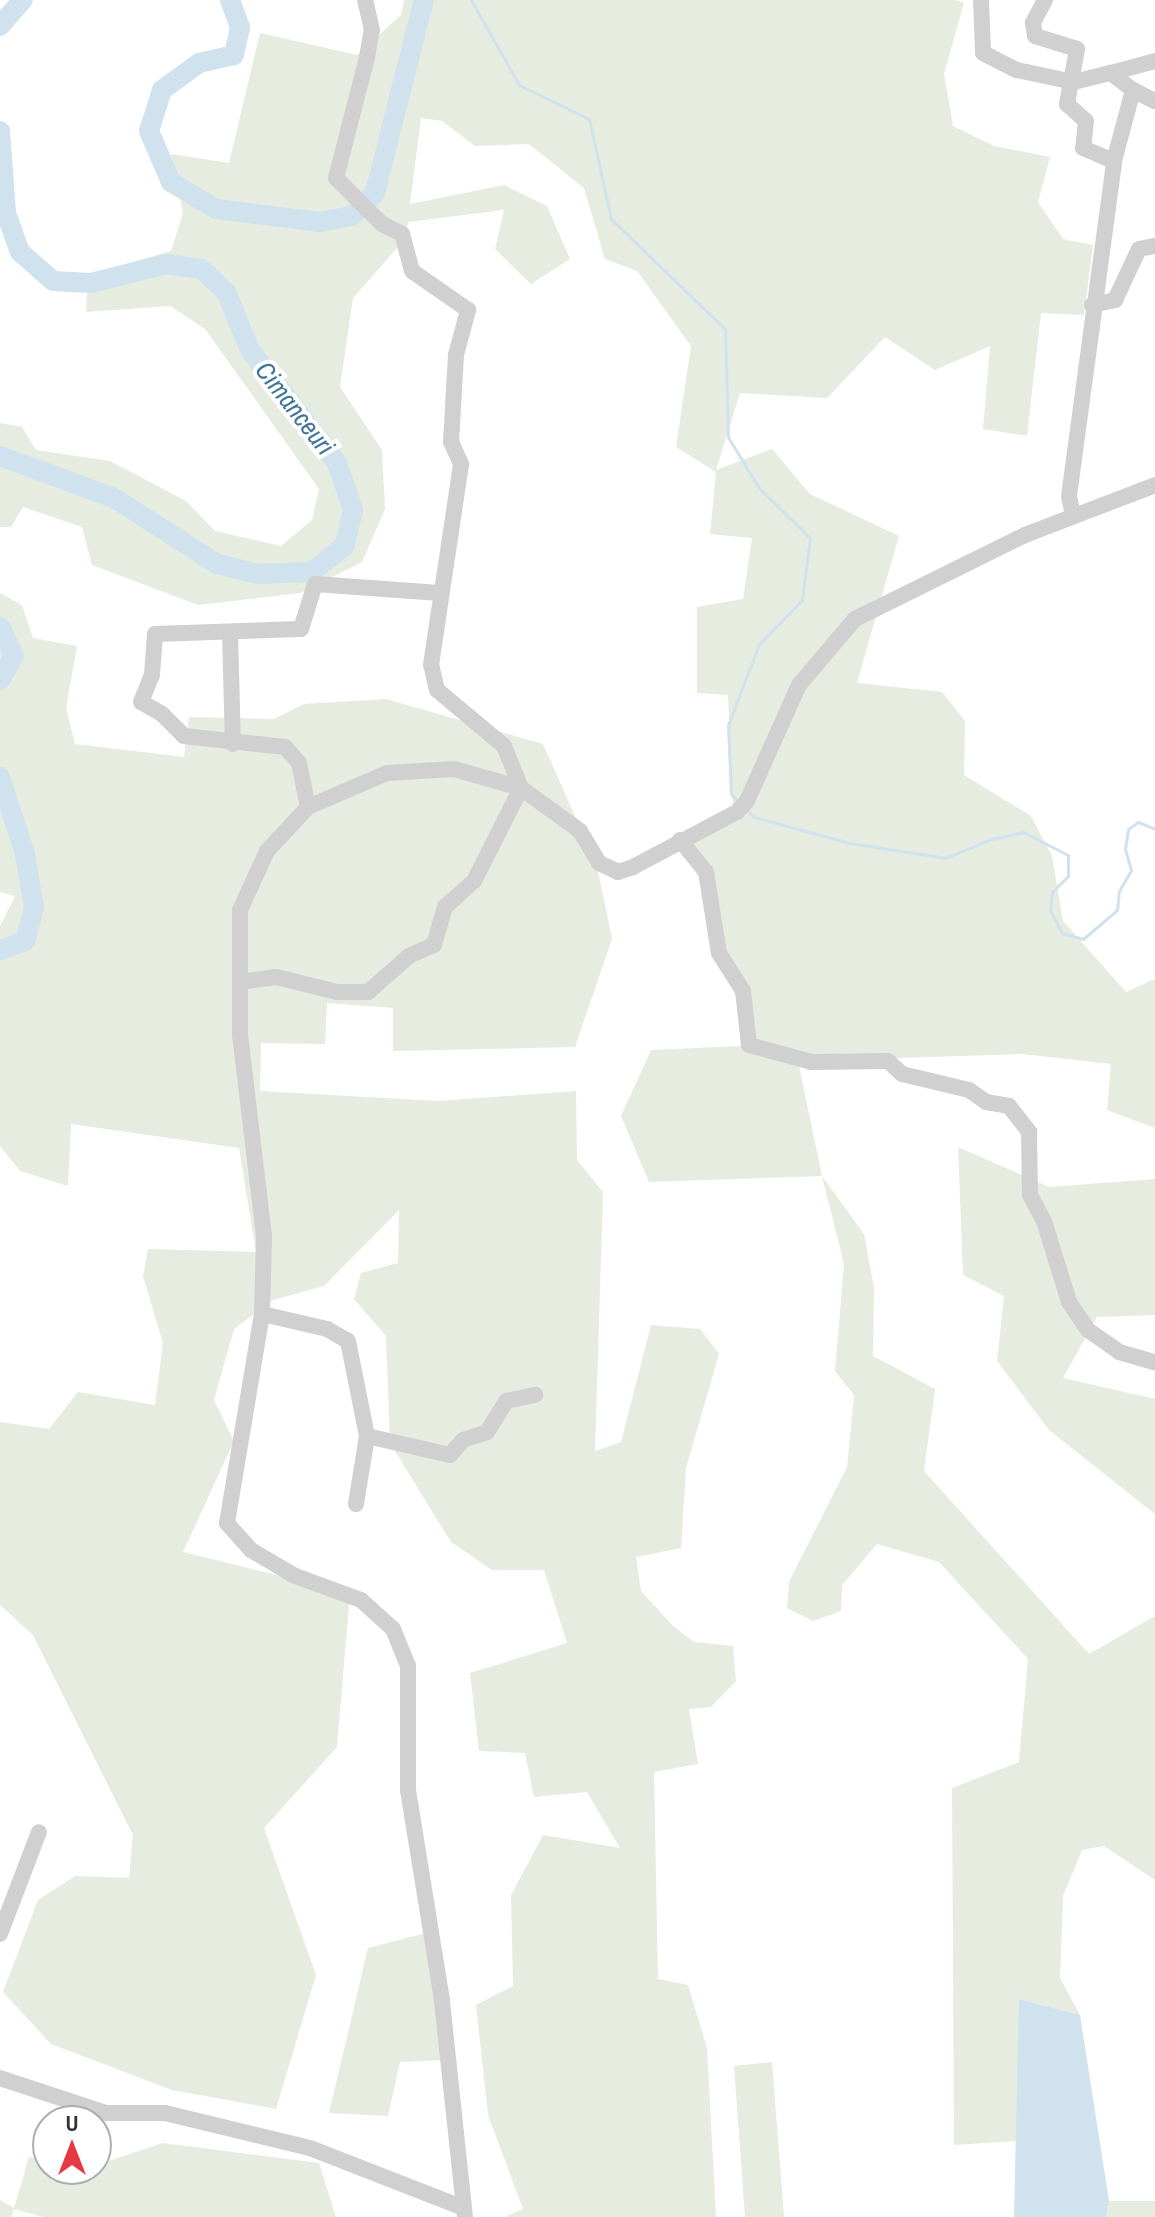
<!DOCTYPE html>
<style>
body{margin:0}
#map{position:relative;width:1155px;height:2217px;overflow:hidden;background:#fff;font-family:"Archivo Narrow",sans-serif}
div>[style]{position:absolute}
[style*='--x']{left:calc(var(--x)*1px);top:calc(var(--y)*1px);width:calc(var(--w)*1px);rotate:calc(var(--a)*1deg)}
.green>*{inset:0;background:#e6ecdf}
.water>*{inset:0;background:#cfe2ee}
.stream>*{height:3px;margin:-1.5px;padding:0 1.5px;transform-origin:1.5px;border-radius:1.5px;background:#cfe2ee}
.river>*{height:20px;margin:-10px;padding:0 10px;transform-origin:10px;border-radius:10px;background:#cfe2ee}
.minor>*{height:16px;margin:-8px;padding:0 8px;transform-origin:8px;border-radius:8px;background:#d0d0d0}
span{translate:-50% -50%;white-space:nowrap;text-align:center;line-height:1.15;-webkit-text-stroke:8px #fff;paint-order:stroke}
.water-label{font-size:26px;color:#3f7597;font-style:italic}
.north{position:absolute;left:32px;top:2105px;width:80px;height:80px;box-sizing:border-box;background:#fff;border:2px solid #adadad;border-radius:50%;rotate:0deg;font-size:22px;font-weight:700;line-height:32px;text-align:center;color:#333}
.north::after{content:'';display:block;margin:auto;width:28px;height:36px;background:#e63946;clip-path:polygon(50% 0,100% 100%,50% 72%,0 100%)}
</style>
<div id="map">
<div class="green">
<i style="clip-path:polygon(404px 0,955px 0,964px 3px,944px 74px,953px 126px,994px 146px,1050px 157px,1038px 202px,1063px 239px,1093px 245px,1084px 315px,1041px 313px,1027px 436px,983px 429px,990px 346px,935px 370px,885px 337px,827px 398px,740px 393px,716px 470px,772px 449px,810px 494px,899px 536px,857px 683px,942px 692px,965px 721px,964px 775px,1031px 816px,1052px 856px,1063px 921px,1126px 992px,1155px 979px,1155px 1128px,1107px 1110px,1111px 1064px,1022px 1054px,798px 1061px,822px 1176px,864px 1234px,874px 1287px,873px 1356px,935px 1389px,924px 1471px,1089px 1654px,1155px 1616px,1155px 1880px,1104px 1846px,1082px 1850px,1063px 1896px,1060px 1978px,1080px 2015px,1019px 1999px,1019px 2141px,954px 2145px,952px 1788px,1019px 1762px,1028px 1659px,939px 1562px,877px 1544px,842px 1585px,841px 1611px,813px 1621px,787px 1608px,789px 1582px,847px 1467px,854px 1395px,835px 1371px,844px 1264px,822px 1176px,649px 1182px,621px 1116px,651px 1050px,742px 1046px,745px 989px,713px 946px,701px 868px,678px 842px,733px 811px,728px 695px,697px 693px,697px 607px,743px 599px,752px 538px,710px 534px,716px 472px,676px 447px,691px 346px,637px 271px,605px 259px,584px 188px,529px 144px,475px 146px,442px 121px,421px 118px,410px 204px,504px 185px,547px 206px,570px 259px,531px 284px,495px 249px,504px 210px,408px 222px,405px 239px,353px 298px,340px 387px,382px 450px,385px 509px,362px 562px,300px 593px,198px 605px,92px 565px,82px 527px,23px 507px,11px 527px,0 527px,0 423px,22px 427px,36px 450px,110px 461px,186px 501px,215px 531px,281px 546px,312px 520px,319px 489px,205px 329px,170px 306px,86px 312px,88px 275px,171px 251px,183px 213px,171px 154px,229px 163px,260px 33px,357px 55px,401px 15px)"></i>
<i style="clip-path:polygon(0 593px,22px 605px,33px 638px,77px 646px,66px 708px,75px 744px,184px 757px,189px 717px,274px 719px,304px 704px,386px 699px,543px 744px,597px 866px,612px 939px,575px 1047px,393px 1051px,393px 1008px,327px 1003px,325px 1044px,261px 1043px,260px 1091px,438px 1101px,576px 1091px,577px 1160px,603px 1192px,595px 1451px,621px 1442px,651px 1325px,700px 1329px,719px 1354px,686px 1468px,681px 1548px,636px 1557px,641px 1591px,673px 1626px,694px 1642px,733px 1646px,736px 1681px,711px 1707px,689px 1709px,698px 1764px,654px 1772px,658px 1979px,688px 1985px,707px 2048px,716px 2217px,505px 2217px,523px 2209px,488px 2115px,476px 2005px,513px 1986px,511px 1895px,543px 1835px,620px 1848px,587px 1792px,534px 1797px,525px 1753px,479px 1751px,470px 1673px,567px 1643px,544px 1570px,492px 1570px,451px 1542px,390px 1443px,386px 1336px,354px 1299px,361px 1273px,398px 1263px,399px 1210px,324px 1286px,273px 1300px,234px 1329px,214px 1400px,234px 1441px,183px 1552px,350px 1593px,337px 1747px,264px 1828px,316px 1975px,276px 2109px,172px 2090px,51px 2044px,3px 1992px,38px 1900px,75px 1876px,129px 1878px,133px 1835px,33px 1635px,0 1605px,0 1422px,49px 1429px,78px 1392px,155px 1405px,163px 1343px,143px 1276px,148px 1249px,256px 1252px,239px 1148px,71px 1124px,68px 1186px,20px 1171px,0 1146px,0 926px,15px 896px,0 892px)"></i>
<i style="clip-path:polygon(958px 1147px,1049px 1187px,1155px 1179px,1155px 1315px,1097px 1317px,1063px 1378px,1155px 1399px,1155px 1514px,1049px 1430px,997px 1361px,1004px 1296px,963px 1275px)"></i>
<i style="clip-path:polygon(430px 1932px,444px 2060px,400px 2062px,388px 2116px,329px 2113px,368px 1948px)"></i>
<i style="clip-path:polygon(772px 2062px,784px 2217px,745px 2217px,734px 2066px)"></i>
<i style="clip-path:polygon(163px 2143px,319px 2163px,336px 2217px,43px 2217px,14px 2209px,11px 2217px,0 2217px,0 2200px,14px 2208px,29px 2157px,48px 2161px,48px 2169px,96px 2169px,96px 2165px)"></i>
<i style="clip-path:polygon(1109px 2201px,1155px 2201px,1155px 2217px,1106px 2217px)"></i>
</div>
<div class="water">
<i style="clip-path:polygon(1019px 1999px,1080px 2015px,1109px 2201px,1106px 2217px,1014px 2217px)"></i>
</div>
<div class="stream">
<i style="--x:471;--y:0;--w:98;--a:60.5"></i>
<i style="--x:519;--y:85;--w:78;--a:25.9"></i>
<i style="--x:589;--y:119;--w:102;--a:77.6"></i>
<i style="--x:611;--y:219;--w:158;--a:44"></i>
<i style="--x:725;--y:329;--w:108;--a:88.4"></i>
<i style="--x:728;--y:437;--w:60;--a:58.7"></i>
<i style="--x:759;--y:488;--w:71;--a:44.4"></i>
<i style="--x:810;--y:538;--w:63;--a:97.4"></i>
<i style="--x:802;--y:600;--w:62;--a:134.3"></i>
<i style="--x:759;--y:644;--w:87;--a:110.9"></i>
<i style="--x:728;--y:725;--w:69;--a:87.5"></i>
<i style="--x:731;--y:794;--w:9;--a:49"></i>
<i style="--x:746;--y:809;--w:11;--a:45"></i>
<i style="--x:754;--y:817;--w:99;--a:15.2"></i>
<i style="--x:850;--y:843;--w:97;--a:8.9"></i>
<i style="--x:946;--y:858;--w:49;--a:-22.9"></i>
<i style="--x:991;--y:839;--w:33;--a:-12"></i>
<i style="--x:1023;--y:832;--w:51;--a:27.1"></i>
<i style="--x:1068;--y:855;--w:21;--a:90"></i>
<i style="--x:1068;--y:876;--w:23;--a:135"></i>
<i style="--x:1052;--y:892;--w:19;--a:96"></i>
<i style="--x:1050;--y:911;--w:25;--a:61"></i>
<i style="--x:1062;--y:933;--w:22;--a:16"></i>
<i style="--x:1083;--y:939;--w:45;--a:-40.5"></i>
<i style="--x:1117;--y:910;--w:19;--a:-84"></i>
<i style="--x:1119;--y:891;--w:24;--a:-60"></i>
<i style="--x:1131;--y:870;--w:22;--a:-106"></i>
<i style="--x:1125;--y:849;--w:20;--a:-81"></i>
<i style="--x:1128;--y:829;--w:12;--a:-35"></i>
<i style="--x:1138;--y:822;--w:18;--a:22"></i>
</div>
<div class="river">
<i style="--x:230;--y:0;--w:30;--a:70"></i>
<i style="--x:240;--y:28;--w:28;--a:103"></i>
<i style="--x:234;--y:55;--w:36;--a:167"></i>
<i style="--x:199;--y:63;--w:46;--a:143.9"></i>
<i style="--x:162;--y:90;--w:43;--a:107.6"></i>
<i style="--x:149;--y:131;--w:56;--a:66.7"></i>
<i style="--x:171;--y:182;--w:52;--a:31"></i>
<i style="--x:216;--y:209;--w:105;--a:7.1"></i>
<i style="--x:320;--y:222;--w:33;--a:-11"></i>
<i style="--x:352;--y:216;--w:33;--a:-45"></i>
<i style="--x:375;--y:193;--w:199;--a:-75.8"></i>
<i style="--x:0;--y:26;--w:35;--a:-49"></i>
<i style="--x:0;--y:131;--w:82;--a:85.8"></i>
<i style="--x:6;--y:213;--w:41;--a:70.3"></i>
<i style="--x:20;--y:252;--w:44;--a:41.3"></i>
<i style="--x:53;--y:281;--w:38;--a:3"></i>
<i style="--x:91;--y:283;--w:77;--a:-14.2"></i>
<i style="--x:166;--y:264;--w:36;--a:8"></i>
<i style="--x:202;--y:269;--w:33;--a:44"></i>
<i style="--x:226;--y:292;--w:63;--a:67.5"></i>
<i style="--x:250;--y:350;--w:143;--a:52.4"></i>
<i style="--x:337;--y:463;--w:50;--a:71.2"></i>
<i style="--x:353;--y:510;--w:36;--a:103"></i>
<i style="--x:345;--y:545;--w:43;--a:140.7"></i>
<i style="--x:312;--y:572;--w:54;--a:177.9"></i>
<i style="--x:258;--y:574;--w:42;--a:-166.3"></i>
<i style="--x:217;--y:564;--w:122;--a:-147.3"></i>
<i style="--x:114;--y:498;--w:121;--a:-159.8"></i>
<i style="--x:0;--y:627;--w:32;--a:64"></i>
<i style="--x:14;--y:656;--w:28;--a:120"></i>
<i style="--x:0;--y:777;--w:81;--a:72"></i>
<i style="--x:25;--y:854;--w:55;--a:80.5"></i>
<i style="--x:34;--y:908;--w:34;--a:105"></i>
<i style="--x:25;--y:941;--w:27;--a:160"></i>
</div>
<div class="minor">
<i style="--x:981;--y:0;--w:53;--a:87.8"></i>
<i style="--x:983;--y:53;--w:38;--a:27"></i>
<i style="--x:1017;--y:70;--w:58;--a:11.9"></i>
<i style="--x:1074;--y:82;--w:38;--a:-14"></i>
<i style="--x:1111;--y:73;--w:28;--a:38"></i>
<i style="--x:1045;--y:0;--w:26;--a:118"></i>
<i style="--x:1033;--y:23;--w:13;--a:81"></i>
<i style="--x:1035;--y:36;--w:44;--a:17.2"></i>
<i style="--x:1077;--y:49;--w:56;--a:100.3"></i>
<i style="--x:1067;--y:104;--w:25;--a:42"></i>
<i style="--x:1086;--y:121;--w:27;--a:96"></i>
<i style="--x:1083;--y:148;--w:34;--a:23"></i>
<i style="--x:1111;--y:73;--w:46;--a:-15.3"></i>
<i style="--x:1092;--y:305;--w:24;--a:-12"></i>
<i style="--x:1115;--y:300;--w:56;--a:-64.8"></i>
<i style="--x:1139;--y:249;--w:16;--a:-11"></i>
<i style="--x:1073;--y:515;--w:19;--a:-102"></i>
<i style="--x:1069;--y:496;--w:338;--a:-82.3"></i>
<i style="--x:1114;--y:161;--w:73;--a:-75"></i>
<i style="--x:1133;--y:90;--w:25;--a:27"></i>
<i style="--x:230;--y:632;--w:112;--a:88.5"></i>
<i style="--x:308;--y:807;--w:45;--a:-101.6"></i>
<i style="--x:299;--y:763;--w:21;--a:-131"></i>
<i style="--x:285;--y:747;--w:102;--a:-173.8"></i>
<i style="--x:184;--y:736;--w:31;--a:-135"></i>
<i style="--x:162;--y:714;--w:24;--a:-150"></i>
<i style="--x:141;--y:702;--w:29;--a:-68"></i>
<i style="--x:152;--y:675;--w:41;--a:-85.8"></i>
<i style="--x:155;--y:634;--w:146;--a:-2"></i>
<i style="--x:301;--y:629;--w:47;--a:-72.7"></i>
<i style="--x:315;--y:584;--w:125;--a:4.1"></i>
<i style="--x:680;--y:840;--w:41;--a:50.9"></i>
<i style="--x:706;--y:872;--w:82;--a:80.9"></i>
<i style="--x:719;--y:953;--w:45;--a:57.7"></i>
<i style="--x:743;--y:991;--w:54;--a:83.7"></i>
<i style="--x:749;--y:1045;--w:65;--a:15.1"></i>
<i style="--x:812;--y:1062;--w:76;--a:-0.8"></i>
<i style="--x:888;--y:1061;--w:19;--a:43"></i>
<i style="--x:902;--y:1074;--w:69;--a:13.4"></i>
<i style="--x:969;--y:1090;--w:21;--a:35"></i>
<i style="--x:986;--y:1102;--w:23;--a:10"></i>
<i style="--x:1009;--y:1106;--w:33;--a:52"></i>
<i style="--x:1029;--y:1132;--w:63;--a:89.1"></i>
<i style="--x:1030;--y:1195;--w:30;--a:62"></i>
<i style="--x:1044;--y:1221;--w:85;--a:72.8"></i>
<i style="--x:1069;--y:1302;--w:34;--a:56"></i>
<i style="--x:1088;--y:1330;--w:38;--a:35"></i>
<i style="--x:1119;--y:1352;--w:37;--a:16"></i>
<i style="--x:240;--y:982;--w:36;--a:-8"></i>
<i style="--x:276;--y:977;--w:63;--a:13.8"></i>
<i style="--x:337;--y:992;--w:31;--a:0"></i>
<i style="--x:368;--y:992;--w:55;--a:-41.3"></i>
<i style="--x:409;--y:956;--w:27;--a:-24"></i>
<i style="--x:434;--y:945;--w:40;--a:-74"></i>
<i style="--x:445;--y:907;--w:39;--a:-42"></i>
<i style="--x:474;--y:881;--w:104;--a:-63.2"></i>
<i style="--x:521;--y:788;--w:45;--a:-112"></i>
<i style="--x:504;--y:746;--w:87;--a:-140.1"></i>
<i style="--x:437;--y:690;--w:26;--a:-103"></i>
<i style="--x:431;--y:665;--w:203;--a:-81.5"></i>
<i style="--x:461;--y:464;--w:24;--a:-114"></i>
<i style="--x:451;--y:442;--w:87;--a:-86.7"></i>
<i style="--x:456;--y:355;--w:47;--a:-75.1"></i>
<i style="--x:468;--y:310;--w:68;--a:-145.1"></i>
<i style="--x:412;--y:271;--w:38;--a:-105"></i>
<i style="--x:402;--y:234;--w:22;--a:-153"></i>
<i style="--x:382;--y:224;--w:65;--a:-135"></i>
<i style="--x:336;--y:178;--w:125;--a:-75.6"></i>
<i style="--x:367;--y:57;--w:27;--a:-80"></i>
<i style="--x:372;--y:30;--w:31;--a:-103"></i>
<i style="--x:262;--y:1314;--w:67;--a:13"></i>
<i style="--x:327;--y:1329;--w:24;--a:30"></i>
<i style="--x:348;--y:1341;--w:97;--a:78.7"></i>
<i style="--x:367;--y:1436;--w:69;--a:99.2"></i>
<i style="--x:367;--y:1436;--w:85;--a:12.9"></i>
<i style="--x:450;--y:1455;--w:20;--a:-49"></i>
<i style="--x:463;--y:1440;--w:25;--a:-18"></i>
<i style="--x:487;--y:1432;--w:36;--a:-58"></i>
<i style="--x:506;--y:1401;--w:30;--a:-12"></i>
<i style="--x:0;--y:1934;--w:109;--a:-69.1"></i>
<i style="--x:0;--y:2078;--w:112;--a:18.3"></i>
<i style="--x:106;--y:2113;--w:59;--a:0"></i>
<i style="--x:165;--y:2113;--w:149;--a:13.6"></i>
<i style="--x:310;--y:2148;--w:165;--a:21.3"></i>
<i style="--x:465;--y:2217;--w:218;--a:-96.1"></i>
<i style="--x:442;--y:2000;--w:212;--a:-99.2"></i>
<i style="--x:408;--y:1791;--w:125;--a:-90"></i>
<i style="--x:408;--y:1666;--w:40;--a:-112"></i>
<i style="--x:393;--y:1629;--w:43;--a:-137.8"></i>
<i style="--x:361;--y:1600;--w:70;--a:-160"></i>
<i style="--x:295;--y:1576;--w:51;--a:-149.4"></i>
<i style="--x:251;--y:1550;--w:36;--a:-132"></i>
<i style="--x:227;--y:1523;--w:212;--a:-80.5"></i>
<i style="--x:262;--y:1314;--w:78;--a:-88.5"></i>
<i style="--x:264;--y:1236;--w:201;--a:-96.8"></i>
<i style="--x:240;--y:1036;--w:126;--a:-90"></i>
<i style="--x:240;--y:910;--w:65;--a:-65.4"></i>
<i style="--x:267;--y:851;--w:60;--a:-47"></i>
<i style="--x:308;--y:807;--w:86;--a:-23.3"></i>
<i style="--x:387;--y:773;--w:67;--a:-3.4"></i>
<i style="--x:454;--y:769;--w:70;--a:15.8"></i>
<i style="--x:521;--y:788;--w:73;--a:36.1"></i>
<i style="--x:580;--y:831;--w:37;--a:59"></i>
<i style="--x:599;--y:863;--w:21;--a:25"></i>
<i style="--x:618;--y:872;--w:16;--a:-18"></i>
<i style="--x:633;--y:867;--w:118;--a:-27.9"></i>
<i style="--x:737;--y:812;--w:15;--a:-48"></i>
<i style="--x:747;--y:801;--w:127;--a:-65.9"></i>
<i style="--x:799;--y:685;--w:87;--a:-49.7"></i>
<i style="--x:855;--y:619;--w:190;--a:-26.3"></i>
<i style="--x:1025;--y:535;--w:139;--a:-21"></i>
</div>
<div class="water-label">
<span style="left:295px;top:408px;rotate:52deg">Cimanceuri</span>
</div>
<div class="north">U</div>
</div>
